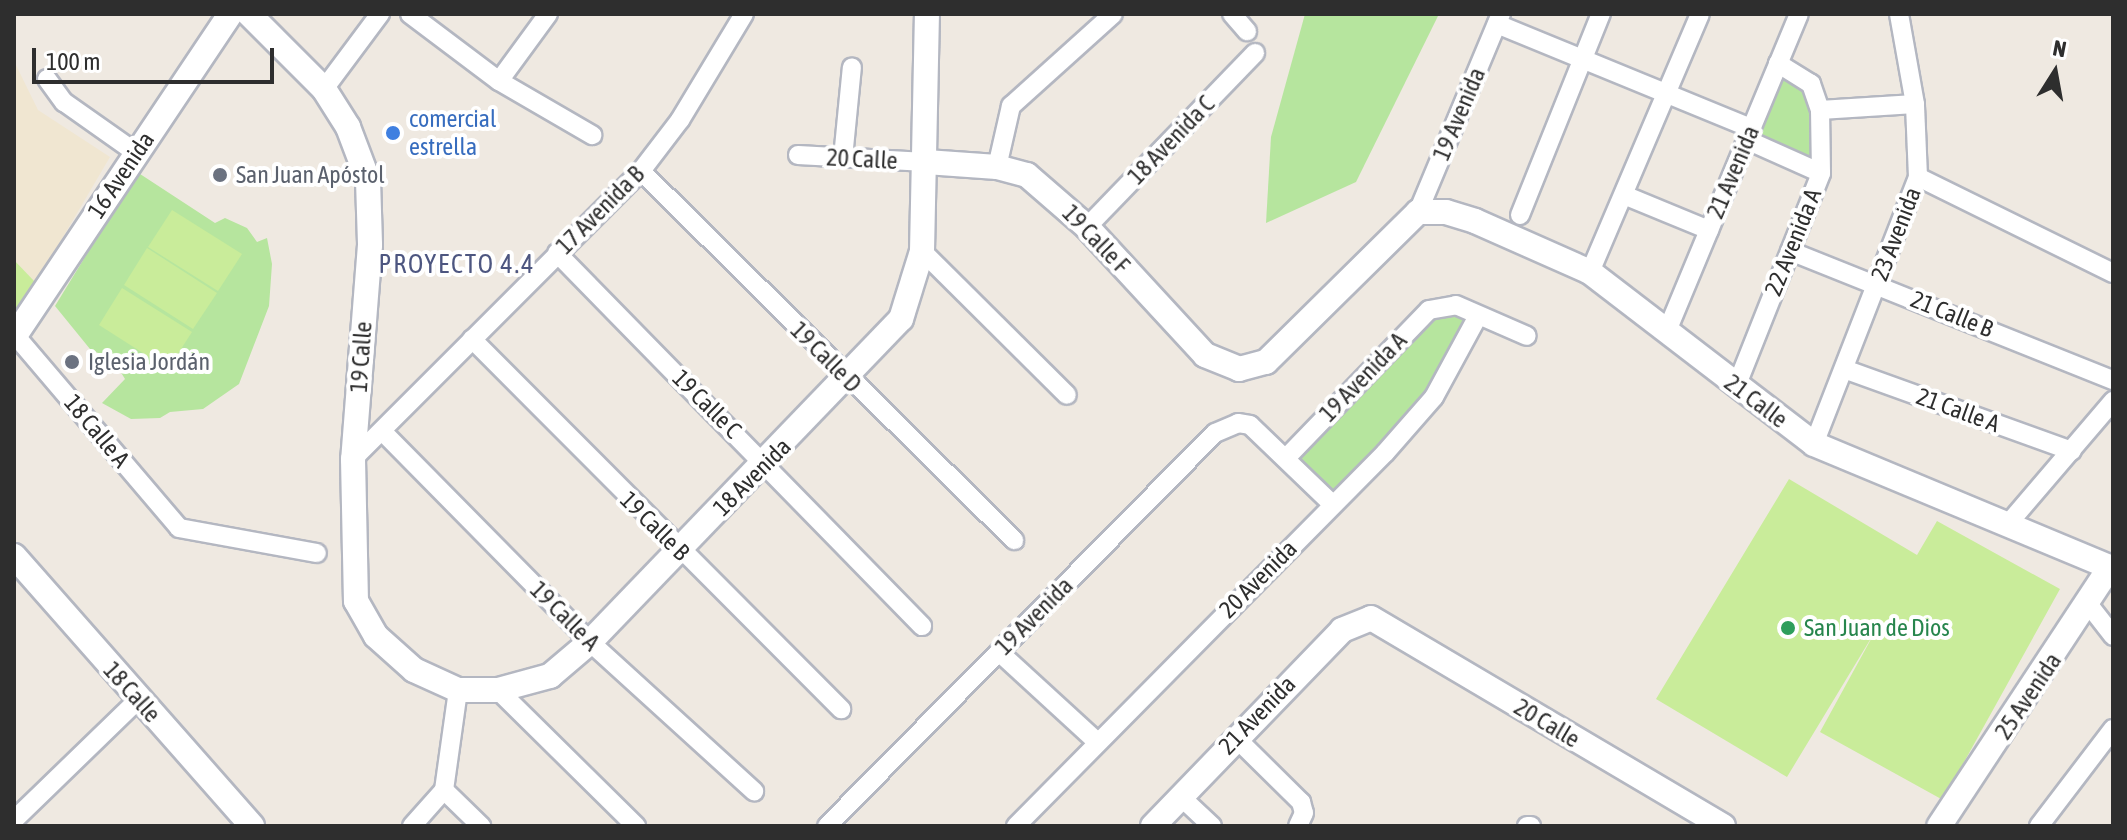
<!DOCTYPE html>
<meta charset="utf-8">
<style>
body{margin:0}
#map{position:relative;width:2127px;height:840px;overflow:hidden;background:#efe9e1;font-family:"Asap Condensed",sans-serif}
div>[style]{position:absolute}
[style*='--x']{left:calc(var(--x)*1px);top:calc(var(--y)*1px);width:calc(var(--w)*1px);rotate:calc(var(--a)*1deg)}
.education>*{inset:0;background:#f0e6d1}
.green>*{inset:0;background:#b6e59e}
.pitch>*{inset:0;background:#c9ec9a}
.roads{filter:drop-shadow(2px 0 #b4b7c1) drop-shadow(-2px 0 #b4b7c1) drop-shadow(0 2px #b4b7c1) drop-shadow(0 -2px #b4b7c1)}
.minor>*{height:18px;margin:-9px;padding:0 9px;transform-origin:9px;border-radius:9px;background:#fff}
.tertiary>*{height:24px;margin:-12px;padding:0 12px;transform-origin:12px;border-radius:12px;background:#fff}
.dots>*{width:22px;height:22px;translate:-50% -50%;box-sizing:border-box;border:4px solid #fff;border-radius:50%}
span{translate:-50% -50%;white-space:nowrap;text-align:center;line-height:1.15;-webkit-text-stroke:8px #fff;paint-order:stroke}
.street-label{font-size:24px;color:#2e2e2e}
.shop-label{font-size:24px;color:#366cbe}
.left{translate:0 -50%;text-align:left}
.worship-label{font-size:24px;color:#5b616d}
.leisure-label{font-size:24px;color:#27864d}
.neighbourhood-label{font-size:26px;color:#4d5680;letter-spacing:2px}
.frame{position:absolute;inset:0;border:16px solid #2e2e2e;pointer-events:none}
.north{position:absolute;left:2015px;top:32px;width:80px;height:80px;-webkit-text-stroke:6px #fff;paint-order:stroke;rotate:11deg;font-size:22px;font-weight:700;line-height:32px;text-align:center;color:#2e2e2e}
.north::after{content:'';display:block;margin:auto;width:28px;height:36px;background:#2e2e2e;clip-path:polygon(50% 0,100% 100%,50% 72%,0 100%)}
.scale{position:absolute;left:32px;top:48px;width:242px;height:36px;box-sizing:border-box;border:4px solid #2e2e2e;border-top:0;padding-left:10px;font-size:24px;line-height:28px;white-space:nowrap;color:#2e2e2e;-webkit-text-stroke:6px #fff;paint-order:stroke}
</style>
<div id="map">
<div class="education">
<i style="clip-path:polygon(16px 65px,38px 110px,110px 157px,36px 283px,14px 260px)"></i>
</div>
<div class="green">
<i style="clip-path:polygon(1305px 14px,1439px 14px,1356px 182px,1266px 223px,1271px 137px)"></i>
<i style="clip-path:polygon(1778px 63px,1811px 84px,1821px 173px,1747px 140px)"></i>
<i style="clip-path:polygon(137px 172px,215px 223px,225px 218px,247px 228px,257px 242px,267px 238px,272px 264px,269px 306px,239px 384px,203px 409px,170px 412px,160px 418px,131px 419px,102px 403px,125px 379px,114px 361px,90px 349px,55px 306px)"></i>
<i style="clip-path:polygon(1429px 310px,1478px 316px,1462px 353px,1332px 504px,1288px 456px)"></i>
</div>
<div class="pitch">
<i style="clip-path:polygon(172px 210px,242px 254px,218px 291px,148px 247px)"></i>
<i style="clip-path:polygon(147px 248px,217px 293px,193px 329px,124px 285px)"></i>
<i style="clip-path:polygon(14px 260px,36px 283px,14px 319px)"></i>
<i style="clip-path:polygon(122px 288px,192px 332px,168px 369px,99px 325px)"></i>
<i style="clip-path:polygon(1789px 479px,1917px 555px,1937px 521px,2060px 589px,1943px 800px,1820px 732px,1876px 630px,1787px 777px,1656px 699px)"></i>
</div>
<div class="roads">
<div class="minor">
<i style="--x:410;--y:14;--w:111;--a:37"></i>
<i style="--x:499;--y:81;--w:108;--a:30.1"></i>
<i style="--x:1232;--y:14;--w:23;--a:49"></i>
<i style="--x:1497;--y:24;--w:274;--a:22.3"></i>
<i style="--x:47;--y:79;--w:29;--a:54"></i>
<i style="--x:64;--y:102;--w:87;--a:35.2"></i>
<i style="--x:499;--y:81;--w:83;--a:-53.8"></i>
<i style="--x:324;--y:89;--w:94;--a:-53.3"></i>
<i style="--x:1820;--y:110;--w:95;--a:-3.6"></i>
<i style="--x:1747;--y:140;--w:81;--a:24"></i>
<i style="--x:798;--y:155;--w:128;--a:3.1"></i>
<i style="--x:843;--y:158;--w:91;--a:-84.4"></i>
<i style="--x:997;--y:167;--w:63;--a:-77.1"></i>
<i style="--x:1011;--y:106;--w:137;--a:-42"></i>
<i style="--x:641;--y:171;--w:525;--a:44.69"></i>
<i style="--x:1918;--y:177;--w:217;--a:26.2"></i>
<i style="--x:1624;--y:195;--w:92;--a:22.4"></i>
<i style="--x:1418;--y:212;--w:215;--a:-67.3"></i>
<i style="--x:1520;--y:215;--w:217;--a:-68.1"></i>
<i style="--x:1087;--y:227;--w:242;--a:-46"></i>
<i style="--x:922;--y:251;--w:204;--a:44.8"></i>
<i style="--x:1790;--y:251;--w:348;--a:21.8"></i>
<i style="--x:557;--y:253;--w:522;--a:45.62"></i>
<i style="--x:1590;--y:272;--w:280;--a:-66.9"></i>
<i style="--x:1667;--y:331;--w:343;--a:-67.4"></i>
<i style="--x:15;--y:335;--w:253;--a:49.6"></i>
<i style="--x:179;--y:528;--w:140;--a:10.3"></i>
<i style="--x:472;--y:339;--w:523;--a:45.08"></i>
<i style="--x:1844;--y:369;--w:242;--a:19.8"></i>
<i style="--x:1736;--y:387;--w:230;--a:-68.3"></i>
<i style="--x:1821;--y:173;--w:63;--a:-90.9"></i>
<i style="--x:1820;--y:110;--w:28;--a:-109"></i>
<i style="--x:1811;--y:84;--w:39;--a:-148"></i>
<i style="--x:383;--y:432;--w:295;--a:45.4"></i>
<i style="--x:590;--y:642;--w:222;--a:42.3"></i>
<i style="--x:1814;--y:444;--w:287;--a:-68.7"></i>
<i style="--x:1918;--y:177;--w:73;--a:-92.4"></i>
<i style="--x:1915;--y:104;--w:91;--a:-100.1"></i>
<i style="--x:1288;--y:456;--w:203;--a:-46"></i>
<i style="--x:1429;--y:310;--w:27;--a:-10"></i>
<i style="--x:1456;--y:305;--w:77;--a:23.6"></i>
<i style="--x:353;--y:459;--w:407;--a:-45"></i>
<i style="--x:641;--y:171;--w:64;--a:-52.6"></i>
<i style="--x:680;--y:120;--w:124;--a:-58.9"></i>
<i style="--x:2008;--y:524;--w:162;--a:-49.5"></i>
<i style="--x:2089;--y:605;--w:39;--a:52"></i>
<i style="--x:999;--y:652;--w:132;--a:42.5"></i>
<i style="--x:498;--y:690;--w:194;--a:44.6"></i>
<i style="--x:1235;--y:737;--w:93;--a:44.6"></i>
<i style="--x:1301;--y:802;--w:11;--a:75"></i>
<i style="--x:1304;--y:813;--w:14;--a:115"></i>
<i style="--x:444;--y:790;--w:52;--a:44.2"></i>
<i style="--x:1180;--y:796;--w:44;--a:43.2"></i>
<i style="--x:14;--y:820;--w:174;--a:-44.1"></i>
<i style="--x:412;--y:826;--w:48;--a:-48.4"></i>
<i style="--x:444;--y:790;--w:101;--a:-82"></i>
<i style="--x:827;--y:826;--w:552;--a:-45.37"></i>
<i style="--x:1215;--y:433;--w:25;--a:-23"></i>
<i style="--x:1238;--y:423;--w:12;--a:9"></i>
<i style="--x:1250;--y:425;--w:114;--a:43.9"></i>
<i style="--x:1016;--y:826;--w:525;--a:-45.31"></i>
<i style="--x:1385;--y:453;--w:74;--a:-48.8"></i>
<i style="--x:1434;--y:397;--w:92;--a:-61.5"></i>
<i style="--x:1527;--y:826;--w:4;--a:0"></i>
<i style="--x:2039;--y:826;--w:122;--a:-52.7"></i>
</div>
<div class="tertiary">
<i style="--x:249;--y:14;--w:106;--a:45"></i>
<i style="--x:324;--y:89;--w:45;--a:57.7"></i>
<i style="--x:348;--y:127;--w:57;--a:69.3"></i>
<i style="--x:368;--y:180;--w:65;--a:88.2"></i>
<i style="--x:370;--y:245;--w:215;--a:94.5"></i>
<i style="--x:353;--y:459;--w:142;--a:88.8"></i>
<i style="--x:356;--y:601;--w:40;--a:60.3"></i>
<i style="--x:376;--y:636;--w:51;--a:41.8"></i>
<i style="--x:414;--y:670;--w:48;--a:24.4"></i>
<i style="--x:458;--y:690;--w:40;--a:0"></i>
<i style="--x:498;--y:690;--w:54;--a:-15.1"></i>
<i style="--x:550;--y:676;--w:52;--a:-40.4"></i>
<i style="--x:590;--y:642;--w:448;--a:-46.1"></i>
<i style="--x:901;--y:319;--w:71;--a:-72.8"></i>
<i style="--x:922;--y:251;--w:237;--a:-88.8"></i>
<i style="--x:926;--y:162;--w:71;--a:4"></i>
<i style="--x:997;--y:167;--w:31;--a:15"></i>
<i style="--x:1027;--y:175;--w:79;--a:40.9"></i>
<i style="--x:1087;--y:227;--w:174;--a:47.3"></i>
<i style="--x:1205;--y:355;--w:37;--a:22"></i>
<i style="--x:1239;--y:369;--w:28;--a:-15"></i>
<i style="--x:1266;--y:362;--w:214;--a:-44.6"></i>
<i style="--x:1418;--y:212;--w:28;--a:0"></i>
<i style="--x:1446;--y:212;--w:30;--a:17"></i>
<i style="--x:1475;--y:221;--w:126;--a:23.9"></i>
<i style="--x:1590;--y:272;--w:282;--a:37.5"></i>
<i style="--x:1814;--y:444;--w:321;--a:22.6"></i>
<i style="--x:2110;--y:567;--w:310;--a:123.4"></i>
<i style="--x:14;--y:337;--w:389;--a:-56.2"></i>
<i style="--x:14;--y:556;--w:360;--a:48.6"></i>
<i style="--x:1153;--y:826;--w:272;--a:-46"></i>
<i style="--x:1342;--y:630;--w:31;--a:-22"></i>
<i style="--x:1371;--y:618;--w:409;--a:30.6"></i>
</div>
</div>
<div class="dots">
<i style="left:393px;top:133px;background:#3f7fe0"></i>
<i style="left:220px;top:175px;background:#6b7280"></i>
<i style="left:72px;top:362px;background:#6b7280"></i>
<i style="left:1788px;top:628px;background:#2e9e5b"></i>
</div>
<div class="street-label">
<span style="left:1459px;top:114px;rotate:-67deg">19 Avenida</span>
<span style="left:1171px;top:140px;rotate:-46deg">18 Avenida C</span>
<span style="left:862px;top:159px;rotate:3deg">20 Calle</span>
<span style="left:1733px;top:172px;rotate:-67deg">21 Avenida</span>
<span style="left:121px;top:175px;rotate:-56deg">16 Avenida</span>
<span style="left:600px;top:210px;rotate:-45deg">17 Avenida B</span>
<span style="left:1896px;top:234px;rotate:-69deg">23 Avenida</span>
<span style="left:1096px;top:239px;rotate:46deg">19 Calle F</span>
<span style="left:1793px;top:242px;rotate:-68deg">22 Avenida A</span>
<span style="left:1952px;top:314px;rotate:22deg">21 Calle B</span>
<span style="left:361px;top:357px;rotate:-86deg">19 Calle</span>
<span style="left:826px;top:357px;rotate:45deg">19 Calle D</span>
<span style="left:1363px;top:377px;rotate:-46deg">19 Avenida A</span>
<span style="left:1756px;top:401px;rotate:37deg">21 Calle</span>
<span style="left:707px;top:404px;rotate:45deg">19 Calle C</span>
<span style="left:1958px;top:410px;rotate:20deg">21 Calle A</span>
<span style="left:97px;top:431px;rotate:50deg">18 Calle A</span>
<span style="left:752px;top:477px;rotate:-45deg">18 Avenida</span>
<span style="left:655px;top:526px;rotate:45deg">19 Calle B</span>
<span style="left:1258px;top:579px;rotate:-45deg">20 Avenida</span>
<span style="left:565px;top:616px;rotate:45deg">19 Calle A</span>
<span style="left:1034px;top:616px;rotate:-45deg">19 Avenida</span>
<span style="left:132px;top:692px;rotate:48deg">18 Calle</span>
<span style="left:2028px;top:696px;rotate:-56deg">25 Avenida</span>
<span style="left:1257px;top:715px;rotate:-46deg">21 Avenida</span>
<span style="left:1547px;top:723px;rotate:31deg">20 Calle</span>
</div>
<div class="shop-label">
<span class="left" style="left:409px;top:133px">comercial<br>estrella</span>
</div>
<div class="worship-label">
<span class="left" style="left:236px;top:175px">San Juan Apóstol</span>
<span class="left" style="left:88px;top:362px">Iglesia Jordán</span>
</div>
<div class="leisure-label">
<span class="left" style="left:1804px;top:628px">San Juan de Dios</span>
</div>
<div class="neighbourhood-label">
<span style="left:457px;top:265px">PROYECTO 4.4</span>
</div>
<div class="frame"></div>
<div class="north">N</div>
<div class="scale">100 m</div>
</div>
